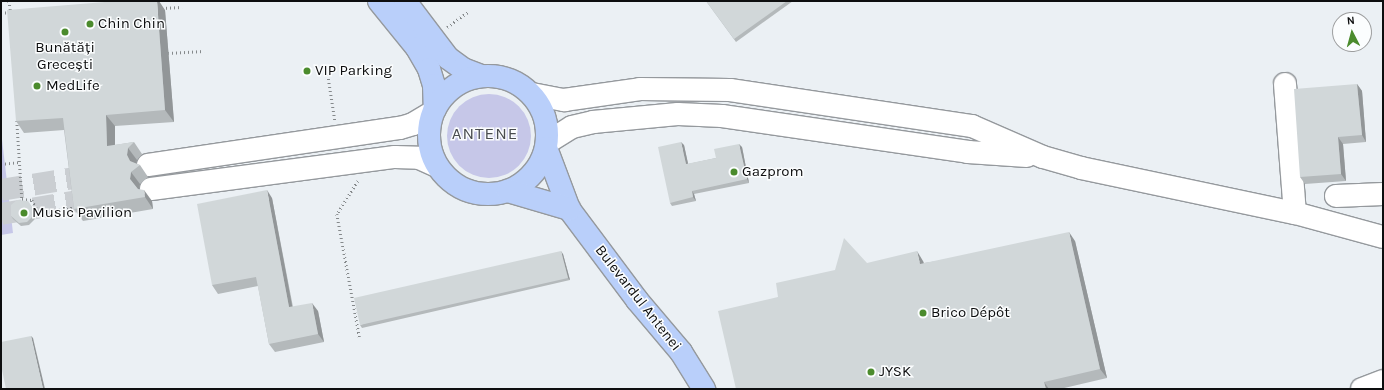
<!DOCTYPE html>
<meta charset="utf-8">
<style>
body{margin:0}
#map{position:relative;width:1384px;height:390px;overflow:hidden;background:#ebf0f4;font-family:Karla,sans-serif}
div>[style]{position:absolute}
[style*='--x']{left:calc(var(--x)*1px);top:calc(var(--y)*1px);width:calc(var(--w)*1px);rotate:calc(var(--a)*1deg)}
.green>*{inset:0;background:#c6c7e8}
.round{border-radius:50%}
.minor-tunnel>*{height:22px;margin-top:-11px;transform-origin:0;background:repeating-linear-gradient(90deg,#caced2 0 22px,transparent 0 33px)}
.path>*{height:2.5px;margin-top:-1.25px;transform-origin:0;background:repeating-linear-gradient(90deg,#85898b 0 1px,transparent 0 4px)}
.roads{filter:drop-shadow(1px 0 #95999d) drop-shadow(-1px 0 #95999d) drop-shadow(0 1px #95999d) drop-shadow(0 -1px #95999d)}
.minor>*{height:22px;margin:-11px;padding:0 11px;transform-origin:11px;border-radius:11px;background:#fff}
.major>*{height:22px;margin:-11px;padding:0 11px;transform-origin:11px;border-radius:11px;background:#b9cffa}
.major>.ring{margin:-11px;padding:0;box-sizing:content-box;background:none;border:22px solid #b9cffa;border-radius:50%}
.wall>*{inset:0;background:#b4b9bb}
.shaded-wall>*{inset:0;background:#929698}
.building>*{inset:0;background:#d1d7d9}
.dots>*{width:11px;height:11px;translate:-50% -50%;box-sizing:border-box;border:2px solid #fbfdfe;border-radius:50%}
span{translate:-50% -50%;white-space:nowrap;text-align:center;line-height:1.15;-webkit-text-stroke:3px #fbfdfe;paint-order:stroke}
.poi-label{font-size:15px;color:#0d0e0f}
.left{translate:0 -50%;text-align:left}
.street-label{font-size:15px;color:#0d0e0f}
.quarter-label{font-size:17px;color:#494c4f;letter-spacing:1px}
.frame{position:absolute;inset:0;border:2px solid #0d0e0f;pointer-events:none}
.north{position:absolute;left:1332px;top:12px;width:40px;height:40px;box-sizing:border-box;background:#fbfdfe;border:1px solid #9c9d9e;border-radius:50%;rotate:354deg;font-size:11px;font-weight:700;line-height:16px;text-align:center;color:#0d0e0f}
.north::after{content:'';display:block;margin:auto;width:14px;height:18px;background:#4b8b2d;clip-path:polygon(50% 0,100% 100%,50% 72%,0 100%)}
</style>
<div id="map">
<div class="green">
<i class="round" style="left:447px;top:94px;width:84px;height:84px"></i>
<i style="clip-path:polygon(1px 131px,13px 233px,1px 235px)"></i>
</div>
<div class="minor-tunnel">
<i style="--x:1;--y:190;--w:99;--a:-9.3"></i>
<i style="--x:1;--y:214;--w:102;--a:-9.6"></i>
</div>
<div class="path">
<i style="--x:9;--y:1;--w:11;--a:80"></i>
<i style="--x:162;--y:8;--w:20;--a:-3"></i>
<i style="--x:1;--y:13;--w:9;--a:-6"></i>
<i style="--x:447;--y:27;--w:26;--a:-36"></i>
<i style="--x:168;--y:53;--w:36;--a:-3"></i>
<i style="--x:328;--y:75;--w:46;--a:81.2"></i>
<i style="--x:17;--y:121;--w:78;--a:86.3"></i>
<i style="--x:22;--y:199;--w:10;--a:6"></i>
<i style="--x:32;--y:200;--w:15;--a:62"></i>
<i style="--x:39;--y:213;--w:37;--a:-9"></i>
<i style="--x:1;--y:164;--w:18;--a:-6"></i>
<i style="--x:358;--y:181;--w:39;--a:122"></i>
<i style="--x:337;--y:214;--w:127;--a:79.6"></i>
</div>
<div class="roads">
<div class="minor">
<i style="--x:1285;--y:84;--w:129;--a:85.6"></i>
<i style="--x:532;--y:94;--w:33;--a:11"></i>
<i style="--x:564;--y:100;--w:77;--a:-8.2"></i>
<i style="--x:640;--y:89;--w:90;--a:0.6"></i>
<i style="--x:730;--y:90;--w:245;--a:8.5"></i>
<i style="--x:972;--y:126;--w:77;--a:23.6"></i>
<i style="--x:1043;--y:157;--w:40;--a:16"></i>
<i style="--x:1081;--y:168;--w:219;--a:11.9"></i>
<i style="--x:1295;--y:213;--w:91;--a:15.3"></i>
<i style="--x:548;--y:142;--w:28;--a:-32"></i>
<i style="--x:572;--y:127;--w:22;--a:-13"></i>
<i style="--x:593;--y:122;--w:85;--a:-5.4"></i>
<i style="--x:678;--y:114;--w:44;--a:2.6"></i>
<i style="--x:722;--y:116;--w:249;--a:8.3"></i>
<i style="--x:968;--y:152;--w:59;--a:3.9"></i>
<i style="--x:148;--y:165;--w:255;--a:-8.4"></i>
<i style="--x:400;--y:128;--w:14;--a:-17"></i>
<i style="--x:413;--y:124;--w:23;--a:-31"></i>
<i style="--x:151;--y:189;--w:246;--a:-7.5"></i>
<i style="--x:395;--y:157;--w:24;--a:2"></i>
<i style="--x:419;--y:158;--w:20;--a:24"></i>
<i style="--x:1336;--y:196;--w:47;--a:-2.4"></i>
<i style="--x:1362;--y:389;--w:22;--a:-21"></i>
</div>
<div class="major">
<i style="--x:379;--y:1;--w:60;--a:51"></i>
<i style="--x:417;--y:48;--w:24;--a:60"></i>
<i style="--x:429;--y:69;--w:17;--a:73"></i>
<i style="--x:434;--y:85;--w:24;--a:88"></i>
<i style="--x:405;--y:1;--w:71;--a:53"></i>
<i style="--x:448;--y:58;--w:19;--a:36"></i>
<i style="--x:463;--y:69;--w:19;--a:21"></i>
<i class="ring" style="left:429px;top:76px;width:96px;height:96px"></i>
<i style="--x:546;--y:148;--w:65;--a:69.3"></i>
<i style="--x:569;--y:209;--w:114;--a:53.2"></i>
<i style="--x:637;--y:300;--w:68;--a:49.8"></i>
<i style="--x:681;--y:352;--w:44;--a:58.1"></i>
<i style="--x:508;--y:191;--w:64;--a:16.4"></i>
</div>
</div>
<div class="wall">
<i style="clip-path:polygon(706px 1px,793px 1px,736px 42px)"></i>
<i style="clip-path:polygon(165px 10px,174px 122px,115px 126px,115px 145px,134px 142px,142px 154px,137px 160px,136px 164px,140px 165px,148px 177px,140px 184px,139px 189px,152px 201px,153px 209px,83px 221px,74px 209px,64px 130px,24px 133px,16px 121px)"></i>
<i style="clip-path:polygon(1357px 84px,1362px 91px,1366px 142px,1343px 144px,1346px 181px,1305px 184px,1300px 177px)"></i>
<i style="clip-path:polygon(684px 145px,688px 164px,716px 158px,742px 147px,749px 183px,694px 194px,696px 201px,672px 206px,670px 203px)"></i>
<i style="clip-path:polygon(272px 198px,293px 307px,318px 311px,324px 342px,275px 352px,269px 344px,258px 286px,218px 294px,212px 285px)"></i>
<i style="clip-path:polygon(35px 211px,35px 219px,29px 225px,21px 226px,13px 219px,11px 216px)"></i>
<i style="clip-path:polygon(1075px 241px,1107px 378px,1060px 389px,736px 389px,778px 297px,923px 261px,924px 263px)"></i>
<i style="clip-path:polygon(563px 254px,570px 280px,362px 328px,360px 325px)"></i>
</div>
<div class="shaded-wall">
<i style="clip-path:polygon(157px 1px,159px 1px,165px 10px,174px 122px,165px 110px)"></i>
<i style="clip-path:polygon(1357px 84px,1362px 91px,1366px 142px,1362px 135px)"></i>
<i style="clip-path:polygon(106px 115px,115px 126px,115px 158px,107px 146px)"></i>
<i style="clip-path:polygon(1338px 137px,1343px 144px,1346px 181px,1341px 174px)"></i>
<i style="clip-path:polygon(681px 142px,684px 145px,689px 168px,686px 164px)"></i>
<i style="clip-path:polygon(739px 144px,742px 147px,749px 183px,747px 179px)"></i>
<i style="clip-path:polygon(128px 148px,137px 160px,136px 167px,130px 161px,127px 155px)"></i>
<i style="clip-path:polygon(131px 172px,140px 184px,139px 191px,130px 179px)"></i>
<i style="clip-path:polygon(144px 190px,152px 201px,153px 209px,145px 197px)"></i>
<i style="clip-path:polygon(267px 190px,272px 198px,294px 316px,289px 307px)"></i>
<i style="clip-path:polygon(692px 191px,694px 194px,696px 201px,693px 197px)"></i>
<i style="clip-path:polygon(33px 208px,35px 211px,35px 219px,33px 216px)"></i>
<i style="clip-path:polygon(1069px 232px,1075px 241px,1107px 378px,1100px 369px)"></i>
<i style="clip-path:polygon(561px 251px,563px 254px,570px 280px,568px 278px)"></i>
<i style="clip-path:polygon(917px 251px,923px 261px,926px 273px,920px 264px)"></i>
<i style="clip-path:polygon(312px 303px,318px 311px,324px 342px,318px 334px)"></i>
<i style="clip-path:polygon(31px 336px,33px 338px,45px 389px,43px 389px)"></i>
<i style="clip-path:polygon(1044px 382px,1049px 389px,1046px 389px)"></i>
</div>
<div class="building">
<i style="clip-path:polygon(117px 1px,157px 1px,165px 110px,106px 115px,107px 146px,134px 142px,128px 148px,127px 155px,130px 161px,140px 165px,131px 172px,130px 179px,138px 189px,144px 190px,145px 197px,74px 209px,63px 118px,16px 121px,7px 10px)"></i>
<i style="clip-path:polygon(706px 1px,787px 1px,734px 39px)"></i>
<i style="clip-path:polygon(1357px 84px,1362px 135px,1338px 137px,1341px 174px,1300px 177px,1294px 89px)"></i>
<i style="clip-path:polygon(681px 142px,686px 164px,716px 158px,714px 149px,739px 144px,747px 179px,692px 191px,693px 197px,670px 203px,658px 147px)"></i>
<i style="clip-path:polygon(267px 190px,289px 307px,312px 303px,318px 334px,269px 344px,256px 277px,212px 285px,197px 204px)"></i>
<i style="clip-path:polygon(17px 200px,28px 201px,33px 208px,33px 216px,27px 222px,19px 223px,11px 216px,11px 205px)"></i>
<i style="clip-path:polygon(1069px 232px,1100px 369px,1044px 382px,1046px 389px,736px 389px,718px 311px,778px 297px,776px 283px,835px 270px,844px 238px,867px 263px,917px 251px,920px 264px)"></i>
<i style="clip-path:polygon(561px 251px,568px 278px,360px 325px,354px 298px)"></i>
<i style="clip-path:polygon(31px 336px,43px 389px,6px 389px,1px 365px,1px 342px)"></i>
</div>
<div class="dots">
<i style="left:90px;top:24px;background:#4b8b2d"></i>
<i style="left:65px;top:32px;background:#4b8b2d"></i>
<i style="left:307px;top:71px;background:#4b8b2d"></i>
<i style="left:37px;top:86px;background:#4b8b2d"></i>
<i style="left:734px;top:172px;background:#4b8b2d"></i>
<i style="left:24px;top:213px;background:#4b8b2d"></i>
<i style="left:923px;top:313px;background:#4b8b2d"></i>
<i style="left:871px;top:372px;background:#4b8b2d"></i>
</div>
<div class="poi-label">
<span class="left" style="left:98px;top:24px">Chin Chin</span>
<span style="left:65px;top:56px">Bunătăți<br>Grecești</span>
<span class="left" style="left:315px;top:71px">VIP Parking</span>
<span class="left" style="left:46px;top:86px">MedLife</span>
<span class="left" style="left:742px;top:172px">Gazprom</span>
<span class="left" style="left:32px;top:213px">Music Pavilion</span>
<span class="left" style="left:931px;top:313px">Brico Dépôt</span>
<span class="left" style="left:879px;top:372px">JYSK</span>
</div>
<div class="street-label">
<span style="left:638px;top:298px;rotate:52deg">Bulevardul Antenei</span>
</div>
<div class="quarter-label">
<span style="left:485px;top:134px">ANTENE</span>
</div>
<div class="frame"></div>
<div class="north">N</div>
</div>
